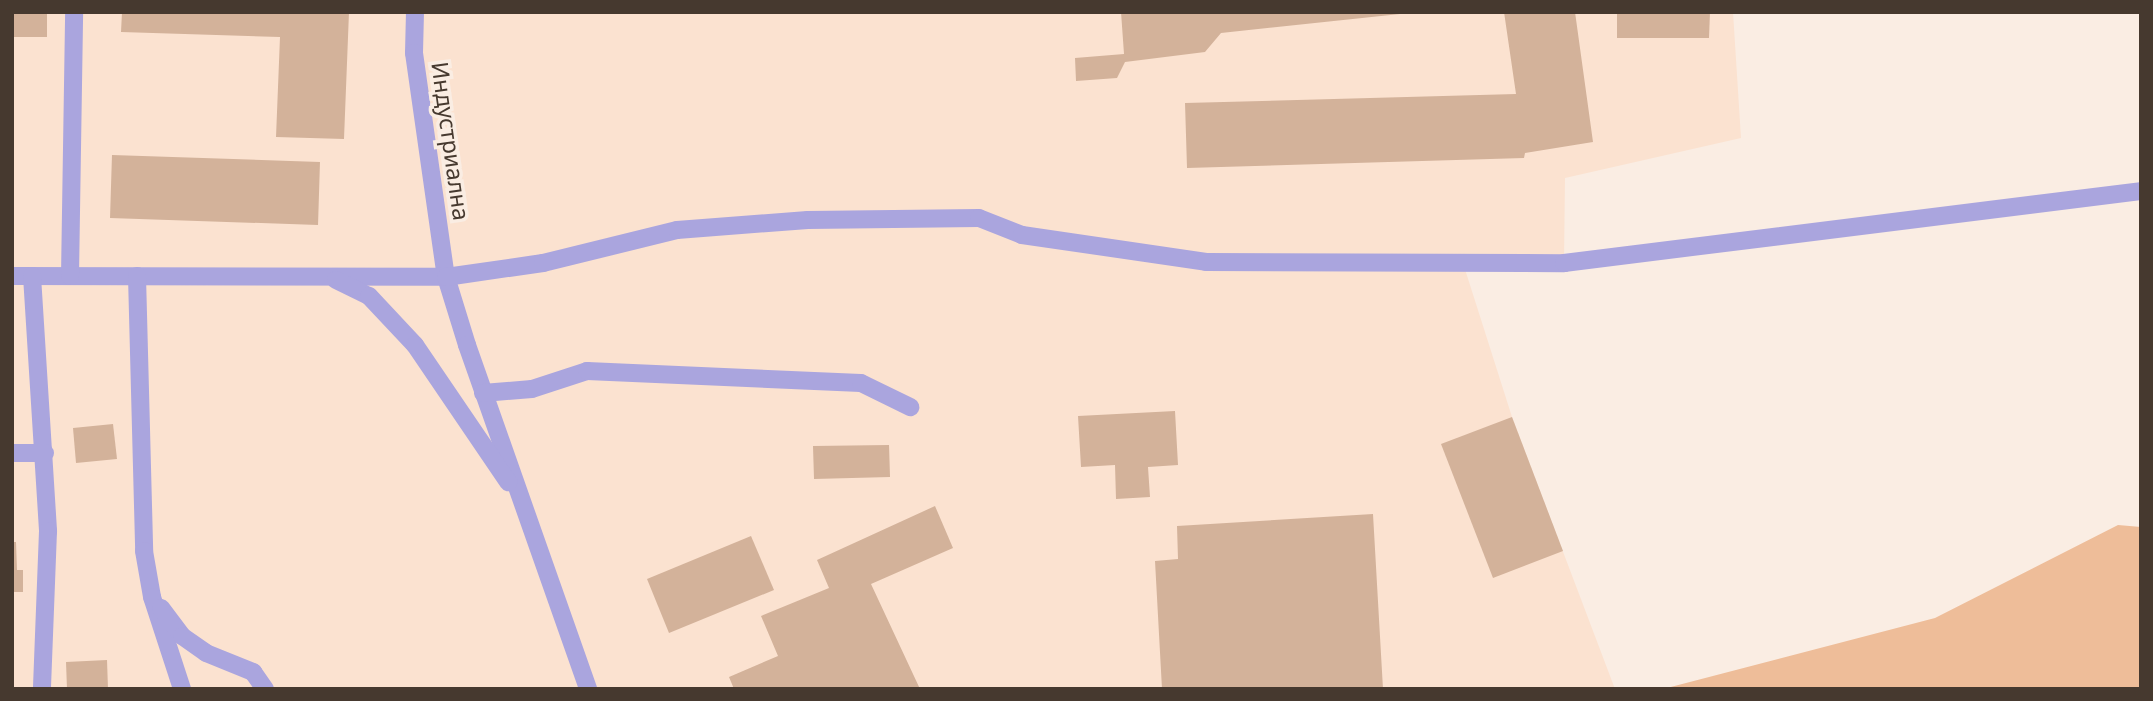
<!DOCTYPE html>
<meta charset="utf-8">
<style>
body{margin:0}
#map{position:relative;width:2153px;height:701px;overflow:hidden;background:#faede3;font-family:"Noto Sans",sans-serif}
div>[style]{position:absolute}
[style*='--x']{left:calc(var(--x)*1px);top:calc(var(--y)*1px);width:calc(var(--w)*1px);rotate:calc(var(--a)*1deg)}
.built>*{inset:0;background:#fbe2d0}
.green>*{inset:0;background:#eebd99}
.building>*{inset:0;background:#d3b29a}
.minor>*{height:18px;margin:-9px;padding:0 9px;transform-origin:9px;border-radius:9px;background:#aaa5de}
span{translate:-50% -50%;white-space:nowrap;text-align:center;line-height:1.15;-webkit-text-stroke:7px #faede3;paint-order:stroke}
.street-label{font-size:23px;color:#46392f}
.frame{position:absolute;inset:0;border:14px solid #46392f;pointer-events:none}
</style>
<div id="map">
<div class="built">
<i style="clip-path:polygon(12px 12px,1733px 12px,1741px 138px,1565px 178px,1564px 263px,1463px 263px,1512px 417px,1615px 689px,12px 689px)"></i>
</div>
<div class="green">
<i style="clip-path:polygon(2118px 525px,2141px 527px,2141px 689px,1663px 689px,1935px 618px)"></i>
</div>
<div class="building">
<i style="clip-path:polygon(12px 12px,47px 12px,47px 37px,12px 37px)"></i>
<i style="clip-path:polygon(122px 12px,349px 12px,344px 139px,276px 137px,280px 37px,121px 32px)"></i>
<i style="clip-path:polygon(1121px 12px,1400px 12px,1400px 14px,1221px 33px,1205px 52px,1125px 62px,1117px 78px,1076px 81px,1075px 58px,1124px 54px)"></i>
<i style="clip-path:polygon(1504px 12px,1575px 12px,1593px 142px,1525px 153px,1524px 158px,1187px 168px,1185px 103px,1516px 94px)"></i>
<i style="clip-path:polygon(1617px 12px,1710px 12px,1709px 38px,1617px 38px)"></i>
<i style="clip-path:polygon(112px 155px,320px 162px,318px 225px,110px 218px)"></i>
<i style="clip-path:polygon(1175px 411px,1178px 465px,1148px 467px,1150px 497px,1116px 499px,1115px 465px,1081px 467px,1078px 416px)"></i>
<i style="clip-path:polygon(1512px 417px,1563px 551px,1493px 578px,1441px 444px)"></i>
<i style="clip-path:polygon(113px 424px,117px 459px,76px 463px,73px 428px)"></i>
<i style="clip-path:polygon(889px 445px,890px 477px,814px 479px,813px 446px)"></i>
<i style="clip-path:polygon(935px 506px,953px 548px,871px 584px,920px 689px,734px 689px,729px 677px,778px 656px,761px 616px,829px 588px,817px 560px)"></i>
<i style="clip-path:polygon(1373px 514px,1383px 689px,1162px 689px,1155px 561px,1178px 559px,1177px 526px)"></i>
<i style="clip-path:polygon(751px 536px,774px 590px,669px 633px,647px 579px)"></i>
<i style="clip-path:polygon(12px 542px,16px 542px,17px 570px,23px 570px,23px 592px,12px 592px)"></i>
<i style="clip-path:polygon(107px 660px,108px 689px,67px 689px,66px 662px)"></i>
</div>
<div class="minor">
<i style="--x:415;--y:12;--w:41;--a:91.4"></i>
<i style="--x:414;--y:53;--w:226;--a:81.9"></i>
<i style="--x:446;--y:277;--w:71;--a:72.8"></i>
<i style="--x:467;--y:345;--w:365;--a:70.6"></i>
<i style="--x:12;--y:276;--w:434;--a:0.1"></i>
<i style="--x:446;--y:277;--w:98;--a:-8.2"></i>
<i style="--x:543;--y:263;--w:138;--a:-13.8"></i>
<i style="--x:677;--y:230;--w:131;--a:-4.4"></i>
<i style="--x:808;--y:220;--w:171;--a:-0.7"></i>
<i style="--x:979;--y:218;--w:46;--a:21.6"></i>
<i style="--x:1022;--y:235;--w:186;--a:8.3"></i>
<i style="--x:1206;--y:262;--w:358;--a:0.2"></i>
<i style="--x:1564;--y:263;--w:581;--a:-7.11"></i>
<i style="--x:32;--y:276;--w:256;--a:86.4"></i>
<i style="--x:48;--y:531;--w:158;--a:92.2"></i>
<i style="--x:70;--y:276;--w:264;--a:-89.1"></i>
<i style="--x:137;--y:276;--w:275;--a:88.5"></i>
<i style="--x:144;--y:551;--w:47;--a:80.1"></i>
<i style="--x:152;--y:597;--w:97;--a:71.9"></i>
<i style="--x:336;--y:280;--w:37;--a:26"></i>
<i style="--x:369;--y:296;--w:67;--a:46.8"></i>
<i style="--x:415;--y:345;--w:166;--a:55.8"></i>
<i style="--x:483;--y:393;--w:49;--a:-4.7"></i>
<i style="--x:532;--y:389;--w:58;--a:-18.1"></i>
<i style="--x:587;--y:371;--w:274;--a:2.5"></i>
<i style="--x:861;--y:383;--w:55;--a:26.1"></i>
<i style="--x:12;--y:453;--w:33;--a:0"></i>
<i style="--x:161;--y:608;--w:35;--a:53"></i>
<i style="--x:182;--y:636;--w:29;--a:35"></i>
<i style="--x:206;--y:653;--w:51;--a:22"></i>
<i style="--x:253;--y:672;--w:21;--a:55"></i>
</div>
<div class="street-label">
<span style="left:451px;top:141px;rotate:82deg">Индустриална</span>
</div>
<div class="frame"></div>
</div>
